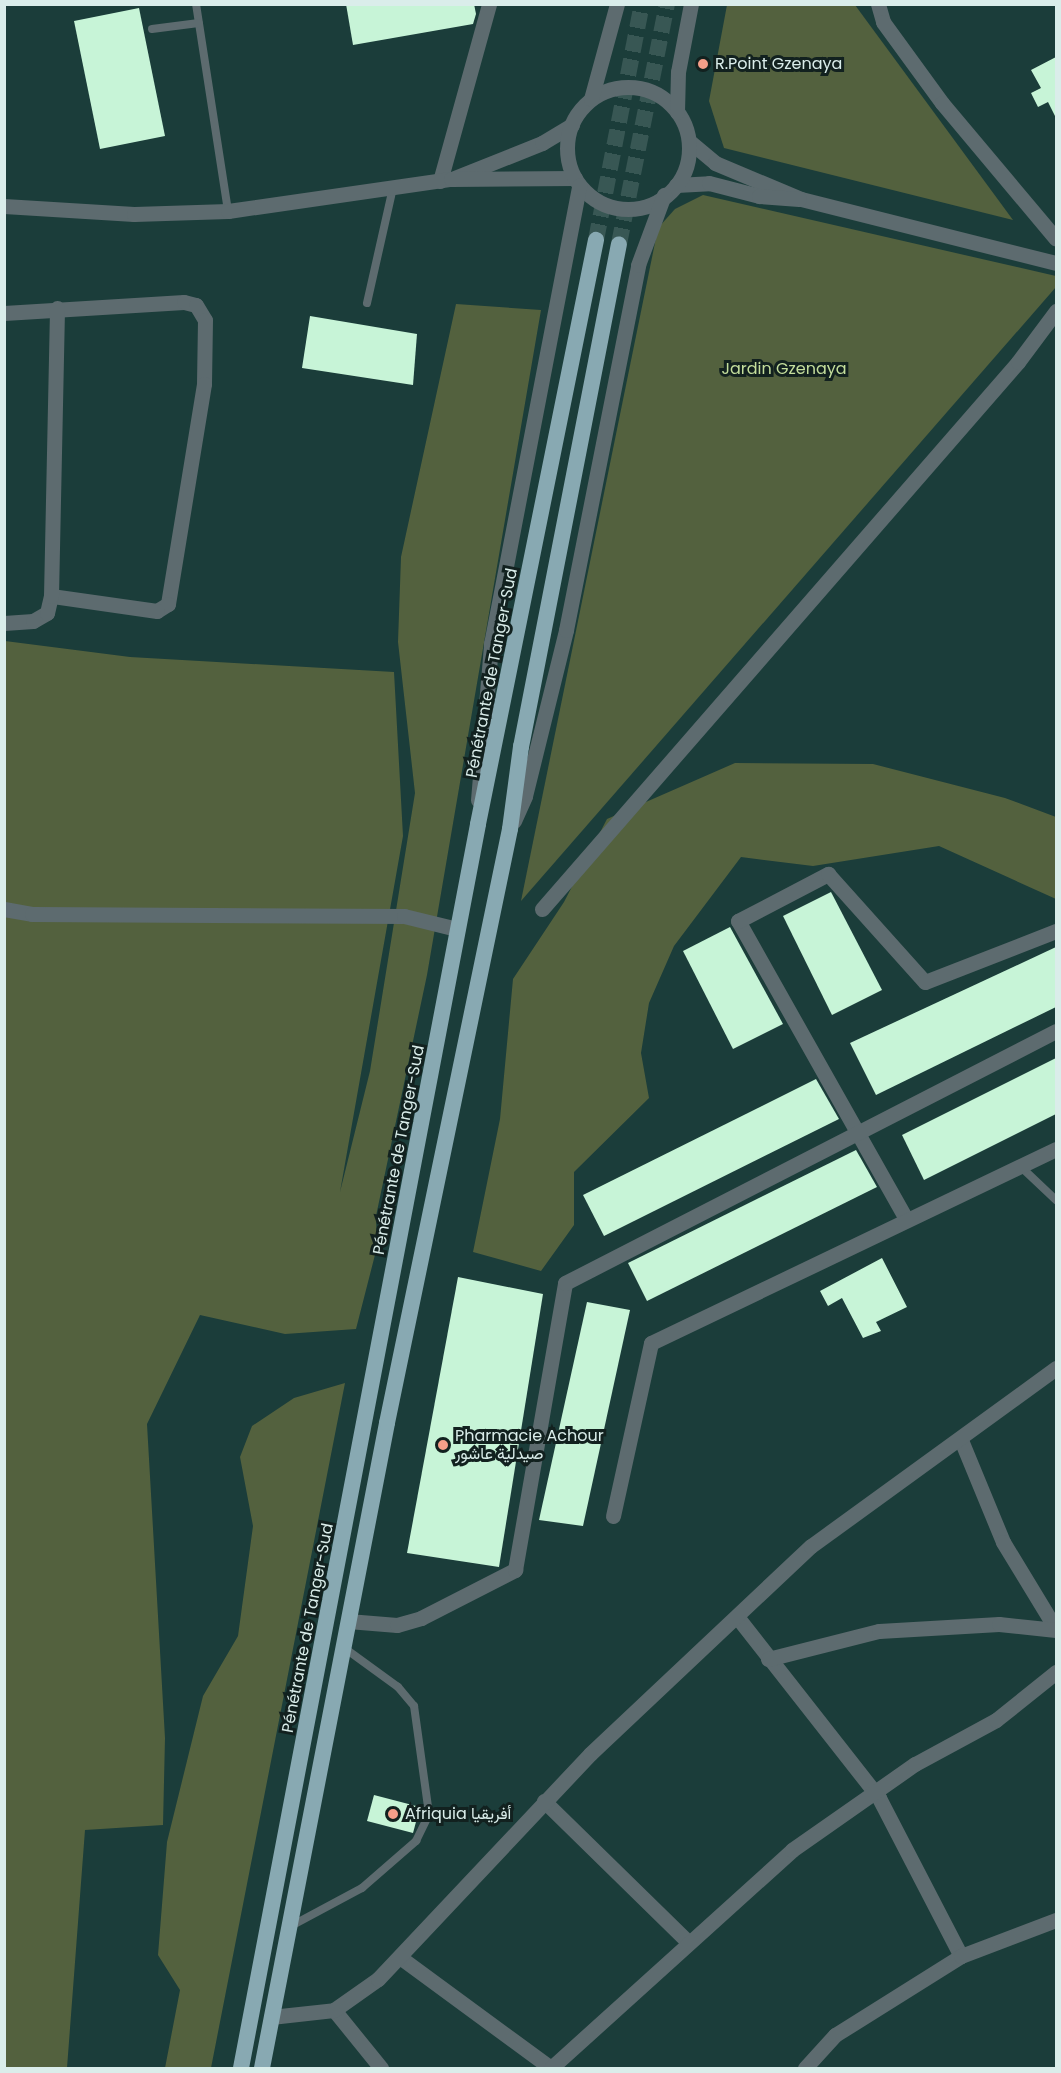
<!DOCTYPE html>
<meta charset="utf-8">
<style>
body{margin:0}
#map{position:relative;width:1061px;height:2073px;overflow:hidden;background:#1b3d3a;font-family:Poppins,Vazirmatn,sans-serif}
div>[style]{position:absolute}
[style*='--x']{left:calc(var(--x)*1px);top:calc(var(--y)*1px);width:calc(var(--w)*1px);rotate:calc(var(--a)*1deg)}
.green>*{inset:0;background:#53613e}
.building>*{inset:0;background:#c7f4d7}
.trunk-tunnel>*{height:16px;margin-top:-8px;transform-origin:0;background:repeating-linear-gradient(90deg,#385754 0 16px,transparent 0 24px)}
.service>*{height:8px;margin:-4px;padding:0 4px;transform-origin:4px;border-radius:4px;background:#5d6b6f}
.minor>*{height:15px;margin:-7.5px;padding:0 7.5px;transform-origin:7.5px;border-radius:7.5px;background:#5d6b6f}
.tertiary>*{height:15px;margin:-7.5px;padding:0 7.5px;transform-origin:7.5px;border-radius:7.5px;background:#5d6b6f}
.tertiary>.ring{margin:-7.5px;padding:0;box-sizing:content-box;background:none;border:15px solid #5d6b6f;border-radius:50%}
.trunk>*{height:16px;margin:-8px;padding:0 8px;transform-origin:8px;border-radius:8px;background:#88a9b2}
.dots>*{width:16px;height:16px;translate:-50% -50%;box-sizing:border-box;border:3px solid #12211f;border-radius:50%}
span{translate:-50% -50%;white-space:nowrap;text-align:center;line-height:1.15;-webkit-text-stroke:6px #12211f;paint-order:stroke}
.poi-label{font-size:16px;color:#daedea}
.left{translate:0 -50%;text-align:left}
.park-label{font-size:16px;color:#c4de9c}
.street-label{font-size:16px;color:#daedea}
.frame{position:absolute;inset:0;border:6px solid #daedea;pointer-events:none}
</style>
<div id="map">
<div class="green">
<i style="clip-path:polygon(727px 5px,855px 5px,1013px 220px,724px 148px,709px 101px)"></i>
<i style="clip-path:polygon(703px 195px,1056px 276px,1056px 287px,521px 901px,658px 228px,675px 209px)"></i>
<i style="clip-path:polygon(456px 304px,541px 310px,427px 975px,376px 1216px,377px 1247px,356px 1329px,285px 1334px,200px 1315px,147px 1424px,165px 1738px,163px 1825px,85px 1830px,67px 2068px,5px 2068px,5px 641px,130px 657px,394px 672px,403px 836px,340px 1192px,370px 1071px,415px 793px,398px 642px,401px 557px)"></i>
<i style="clip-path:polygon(735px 763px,873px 764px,1005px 798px,1056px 817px,1056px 899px,939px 846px,813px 866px,741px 857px,674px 946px,649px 1003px,641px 1053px,649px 1098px,574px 1172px,574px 1225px,541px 1271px,473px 1252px,500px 1119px,513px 979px,564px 902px,607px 819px)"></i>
<i style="clip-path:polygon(345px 1383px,211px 2068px,165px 2068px,180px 1990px,158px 1955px,167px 1842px,203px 1696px,238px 1636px,253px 1526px,240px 1457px,252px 1426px,294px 1398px)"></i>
</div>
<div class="building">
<i style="clip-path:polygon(346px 4px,474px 4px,476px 14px,473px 24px,353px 45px)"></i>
<i style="clip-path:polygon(139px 8px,165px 136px,100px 149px,74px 21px)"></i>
<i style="clip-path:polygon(1056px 57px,1056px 118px,1048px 102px,1038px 107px,1031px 93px,1041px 88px,1031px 70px)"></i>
<i style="clip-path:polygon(310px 316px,417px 334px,413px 385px,302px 368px)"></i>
<i style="clip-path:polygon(831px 892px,882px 990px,832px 1015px,783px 916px)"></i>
<i style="clip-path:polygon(730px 927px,783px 1024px,733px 1049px,683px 951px)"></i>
<i style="clip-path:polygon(1056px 947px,1056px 1007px,876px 1095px,850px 1043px)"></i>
<i style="clip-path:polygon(1056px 1058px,1056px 1114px,924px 1180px,902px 1135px)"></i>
<i style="clip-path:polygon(816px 1079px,839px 1119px,604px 1236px,583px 1195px)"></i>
<i style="clip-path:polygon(856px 1150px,877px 1187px,647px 1301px,628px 1263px)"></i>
<i style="clip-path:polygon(882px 1258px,907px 1307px,876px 1322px,881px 1331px,863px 1338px,842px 1298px,828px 1306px,820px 1291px)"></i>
<i style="clip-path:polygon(458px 1277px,543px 1294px,499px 1567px,407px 1553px)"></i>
<i style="clip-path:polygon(587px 1302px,630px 1310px,583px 1526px,539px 1520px)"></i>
<i style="clip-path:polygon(374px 1795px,420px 1807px,413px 1833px,367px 1821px)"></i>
</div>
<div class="trunk-tunnel">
<i style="--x:596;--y:240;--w:240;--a:-79"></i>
<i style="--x:619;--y:244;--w:245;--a:-78.7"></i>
</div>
<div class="service">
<i style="--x:196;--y:4;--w:209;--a:81.2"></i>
<i style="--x:152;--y:29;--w:47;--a:-7.3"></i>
<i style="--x:367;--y:303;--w:118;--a:-77.3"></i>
<i style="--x:1020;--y:1166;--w:50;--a:43.4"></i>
<i style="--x:291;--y:1926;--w:81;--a:-28.2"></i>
<i style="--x:362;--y:1888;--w:72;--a:-41"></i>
<i style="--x:416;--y:1841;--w:30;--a:-64"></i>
<i style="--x:429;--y:1814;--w:109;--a:-97.9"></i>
<i style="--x:414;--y:1706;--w:25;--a:-130"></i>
<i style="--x:398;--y:1687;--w:68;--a:-144"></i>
</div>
<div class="minor">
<i style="--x:878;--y:4;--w:19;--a:74"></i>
<i style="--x:883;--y:22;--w:100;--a:53.9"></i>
<i style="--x:942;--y:103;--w:177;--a:50"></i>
<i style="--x:689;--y:141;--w:34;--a:40"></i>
<i style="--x:715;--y:163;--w:93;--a:22.7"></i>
<i style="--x:801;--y:199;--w:263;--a:14.1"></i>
<i style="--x:452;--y:179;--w:97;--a:-21.8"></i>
<i style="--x:542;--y:143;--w:35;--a:-31"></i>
<i style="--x:440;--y:181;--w:184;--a:-74.5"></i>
<i style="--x:676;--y:185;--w:33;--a:-3"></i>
<i style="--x:709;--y:183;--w:52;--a:14.6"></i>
<i style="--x:759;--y:196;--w:40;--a:4.3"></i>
<i style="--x:4;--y:206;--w:130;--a:3.5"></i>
<i style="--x:134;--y:214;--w:94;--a:-1.8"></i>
<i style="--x:228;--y:211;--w:225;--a:-8.2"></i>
<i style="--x:451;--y:179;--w:124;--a:-0.5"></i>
<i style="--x:4;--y:313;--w:180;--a:-3.5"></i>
<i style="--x:184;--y:302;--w:12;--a:14"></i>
<i style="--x:196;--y:305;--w:17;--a:59"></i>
<i style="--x:205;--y:320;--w:64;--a:90.9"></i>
<i style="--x:204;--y:384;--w:223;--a:99.3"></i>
<i style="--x:168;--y:604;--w:13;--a:148"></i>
<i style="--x:157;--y:611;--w:107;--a:-171.9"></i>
<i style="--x:4;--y:623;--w:29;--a:-4"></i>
<i style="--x:33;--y:621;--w:16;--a:-30"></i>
<i style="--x:47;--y:613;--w:17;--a:-77"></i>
<i style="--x:51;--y:596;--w:288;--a:-88.8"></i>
<i style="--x:4;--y:909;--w:28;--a:10"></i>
<i style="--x:32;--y:914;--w:372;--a:0.3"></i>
<i style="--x:404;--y:916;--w:55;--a:13.8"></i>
<i style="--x:542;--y:909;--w:725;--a:-48.97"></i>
<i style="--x:1018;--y:362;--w:64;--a:-53.3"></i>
<i style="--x:905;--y:1217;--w:340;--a:-119.4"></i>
<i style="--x:738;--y:921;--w:102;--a:-27.6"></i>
<i style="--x:828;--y:874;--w:145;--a:48.1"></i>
<i style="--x:925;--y:982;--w:141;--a:-21.3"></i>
<i style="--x:961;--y:1440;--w:110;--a:67.6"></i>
<i style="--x:1003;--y:1542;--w:102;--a:58.7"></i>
<i style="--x:613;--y:1516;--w:177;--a:-77.6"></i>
<i style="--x:651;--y:1343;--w:449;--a:-25.6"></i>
<i style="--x:738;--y:1618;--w:229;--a:51.9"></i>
<i style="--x:879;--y:1798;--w:178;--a:62.6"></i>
<i style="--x:348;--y:1621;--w:49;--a:4.7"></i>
<i style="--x:397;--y:1625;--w:25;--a:-16"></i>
<i style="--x:421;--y:1618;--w:106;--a:-27.1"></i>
<i style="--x:515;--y:1570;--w:291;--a:-80.1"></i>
<i style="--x:565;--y:1283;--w:552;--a:-27.17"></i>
<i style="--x:768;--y:1659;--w:114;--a:-14.2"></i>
<i style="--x:879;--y:1631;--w:120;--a:-3.3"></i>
<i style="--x:999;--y:1624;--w:57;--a:6"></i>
<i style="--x:544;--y:1801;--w:200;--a:44.4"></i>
<i style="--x:401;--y:1958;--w:186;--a:36.3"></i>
<i style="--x:551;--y:2068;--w:325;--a:-42.1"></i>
<i style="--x:792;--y:1850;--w:150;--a:-35"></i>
<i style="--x:915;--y:1764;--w:92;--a:-28.5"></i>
<i style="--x:996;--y:1720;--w:77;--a:-38.7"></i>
<i style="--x:334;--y:2010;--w:75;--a:51"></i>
<i style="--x:271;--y:2017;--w:63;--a:-6.3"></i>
<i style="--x:334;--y:2010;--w:54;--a:-35.2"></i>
<i style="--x:378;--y:1979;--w:309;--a:-46.7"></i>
<i style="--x:590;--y:1754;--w:303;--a:-43.3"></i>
<i style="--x:811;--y:1546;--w:303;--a:-36"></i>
<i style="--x:805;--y:2068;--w:45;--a:-47.7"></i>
<i style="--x:835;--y:2035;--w:149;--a:-32.1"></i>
<i style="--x:961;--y:1956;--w:102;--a:-20.8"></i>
</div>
<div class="tertiary">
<i class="ring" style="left:567px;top:87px;width:107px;height:107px"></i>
<i style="--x:591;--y:99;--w:98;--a:-74.7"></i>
<i style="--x:677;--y:112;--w:40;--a:-88.6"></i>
<i style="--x:678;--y:72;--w:69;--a:-79.2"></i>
<i style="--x:478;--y:800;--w:157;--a:-85.2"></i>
<i style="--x:491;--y:644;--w:467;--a:-79.1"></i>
<i style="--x:514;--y:821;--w:27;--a:-66"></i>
<i style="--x:525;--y:796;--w:171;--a:-76.1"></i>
<i style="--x:566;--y:630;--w:372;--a:-78.8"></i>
<i style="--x:638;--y:265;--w:75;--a:-69.6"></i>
</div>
<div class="trunk">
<i style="--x:241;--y:2068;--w:1266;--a:-79.21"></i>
<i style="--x:478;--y:824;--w:596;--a:-78.58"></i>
<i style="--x:262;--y:2068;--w:657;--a:-79.03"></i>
<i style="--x:387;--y:1423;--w:607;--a:-78.3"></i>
<i style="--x:510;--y:829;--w:83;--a:-82.4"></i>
<i style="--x:521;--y:747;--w:512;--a:-78.98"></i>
</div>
<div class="dots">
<i style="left:703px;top:64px;background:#f49e89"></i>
<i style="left:443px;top:1445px;background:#f49e89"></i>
<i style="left:393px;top:1814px;background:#f49e89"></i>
</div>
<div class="poi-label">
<span class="left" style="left:715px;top:64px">R.Point Gzenaya</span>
<span class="left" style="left:455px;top:1445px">Pharmacie Achour<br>صيدلية عاشور</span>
<span class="left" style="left:405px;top:1814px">Afriquia أفريقيا</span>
</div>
<div class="park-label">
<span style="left:784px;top:369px">Jardin Gzenaya</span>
</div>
<div class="street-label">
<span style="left:492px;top:673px;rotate:-79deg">Pénétrante de Tanger-Sud</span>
<span style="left:399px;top:1150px;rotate:-79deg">Pénétrante de Tanger-Sud</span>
<span style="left:308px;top:1628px;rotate:-79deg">Pénétrante de Tanger-Sud</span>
</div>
<div class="frame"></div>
</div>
